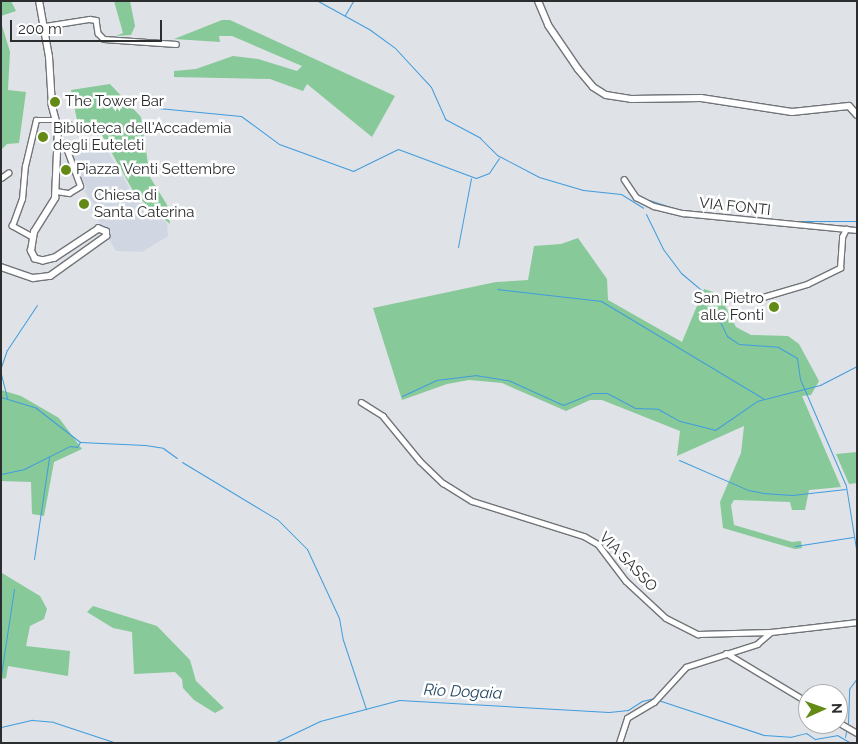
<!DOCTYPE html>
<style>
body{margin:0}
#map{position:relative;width:858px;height:744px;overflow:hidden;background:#dfe2e6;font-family:Raleway,sans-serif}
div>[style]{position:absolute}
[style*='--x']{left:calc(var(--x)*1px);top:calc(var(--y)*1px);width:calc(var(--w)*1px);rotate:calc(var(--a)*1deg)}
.built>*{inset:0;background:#d0d7e2}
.green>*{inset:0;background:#87c999}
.round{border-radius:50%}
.stream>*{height:1px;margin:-0.5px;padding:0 0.5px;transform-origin:0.5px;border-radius:0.5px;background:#409cde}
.roads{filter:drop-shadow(1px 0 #717478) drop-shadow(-1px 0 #717478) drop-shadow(0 1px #717478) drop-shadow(0 -1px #717478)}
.minor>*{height:4.5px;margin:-2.25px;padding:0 2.25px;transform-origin:2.25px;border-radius:2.25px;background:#fff}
.tertiary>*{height:5.5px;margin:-2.75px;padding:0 2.75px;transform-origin:2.75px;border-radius:2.75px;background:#fff}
.secondary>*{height:6px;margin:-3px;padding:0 3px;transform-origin:3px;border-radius:3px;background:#fff}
.dots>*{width:14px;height:14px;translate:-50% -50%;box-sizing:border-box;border:2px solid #fff;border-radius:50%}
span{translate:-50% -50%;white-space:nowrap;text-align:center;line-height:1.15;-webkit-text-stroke:5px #fff;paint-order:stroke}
.poi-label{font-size:15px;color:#2c2d2f}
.left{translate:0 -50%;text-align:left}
.right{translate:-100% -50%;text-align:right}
.street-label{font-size:15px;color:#2c2d2f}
.water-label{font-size:16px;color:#224763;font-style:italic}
.frame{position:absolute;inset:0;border:2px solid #2c2d2f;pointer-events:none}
.north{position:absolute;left:798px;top:684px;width:50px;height:50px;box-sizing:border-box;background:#fff;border:1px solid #ababac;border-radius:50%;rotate:88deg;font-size:14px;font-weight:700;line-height:20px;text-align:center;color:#2c2d2f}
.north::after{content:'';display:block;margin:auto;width:18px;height:22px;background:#638a15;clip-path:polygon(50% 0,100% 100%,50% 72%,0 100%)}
.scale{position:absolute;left:10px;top:20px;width:152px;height:22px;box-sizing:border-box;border:2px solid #2c2d2f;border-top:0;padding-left:6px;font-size:15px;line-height:18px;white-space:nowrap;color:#2c2d2f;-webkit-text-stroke:4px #fff;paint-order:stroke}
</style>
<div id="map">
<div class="built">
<i style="clip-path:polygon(101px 140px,136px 199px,167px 223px,168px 236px,142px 252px,116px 251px,91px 208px,94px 204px,84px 191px,87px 189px,68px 146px)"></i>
</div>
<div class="green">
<i style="clip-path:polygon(1px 1px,11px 1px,16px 11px,1px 16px)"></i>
<i style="clip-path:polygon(114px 1px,130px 1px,135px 26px,131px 35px,116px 36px,123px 33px)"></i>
<i style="clip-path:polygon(222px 20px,230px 20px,395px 96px,372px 137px,307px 84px,303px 91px,270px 79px,174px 77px,174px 71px,196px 69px,233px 56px,258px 59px,297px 71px,302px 66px,232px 36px,219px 36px,220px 42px,174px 39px)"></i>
<i style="clip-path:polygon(1px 22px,10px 52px,8px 90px,26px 92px,19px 143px,7px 144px,1px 150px)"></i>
<i style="clip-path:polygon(110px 84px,141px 117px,150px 177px,167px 205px,170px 224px,136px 196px,95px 123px,79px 130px,71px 90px)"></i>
<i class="round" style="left:62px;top:120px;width:12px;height:12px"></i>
<i style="clip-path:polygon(578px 238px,607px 279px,608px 300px,682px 342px,704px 289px,719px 294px,736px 327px,751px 335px,788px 336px,799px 344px,819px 381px,811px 395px,802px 396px,841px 487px,809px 490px,805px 510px,792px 510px,790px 502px,734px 500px,731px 505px,734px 525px,792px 542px,801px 541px,802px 548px,795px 549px,723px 528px,720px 502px,741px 453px,744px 426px,677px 456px,680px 431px,602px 400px,590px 400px,566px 411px,502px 383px,469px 380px,447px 384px,402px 400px,373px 308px,496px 282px,528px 280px,534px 246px,561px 244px)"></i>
<i style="clip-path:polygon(1px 390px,21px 396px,59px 418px,82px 449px,54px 462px,44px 516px,32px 514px,31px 482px,1px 481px)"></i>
<i style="clip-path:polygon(857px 452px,857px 483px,849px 484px,836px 454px)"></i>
<i style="clip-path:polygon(2px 573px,40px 596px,47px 609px,44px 619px,30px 626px,26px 646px,70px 651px,68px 676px,8px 666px,6px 678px,1px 679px)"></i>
<i style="clip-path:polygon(93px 606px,157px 626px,190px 660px,196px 681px,224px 708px,215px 713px,194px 700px,183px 688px,182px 679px,175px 672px,134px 674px,132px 632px,113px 628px,87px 612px)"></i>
</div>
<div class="stream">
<i style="--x:318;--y:1;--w:58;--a:28.8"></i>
<i style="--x:369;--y:29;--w:32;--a:36"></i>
<i style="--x:395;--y:48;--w:53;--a:47.3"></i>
<i style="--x:431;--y:87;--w:35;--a:66"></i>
<i style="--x:445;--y:119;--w:40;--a:28"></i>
<i style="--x:480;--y:138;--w:24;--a:45"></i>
<i style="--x:497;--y:155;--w:47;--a:27.6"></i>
<i style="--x:539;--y:177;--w:46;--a:16.5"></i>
<i style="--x:583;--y:190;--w:38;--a:6"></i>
<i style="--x:621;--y:194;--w:26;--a:32"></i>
<i style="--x:345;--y:15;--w:16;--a:-60"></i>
<i style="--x:158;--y:108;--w:83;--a:5.5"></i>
<i style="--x:241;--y:116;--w:47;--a:36.4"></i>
<i style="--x:279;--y:144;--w:79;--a:20"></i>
<i style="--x:353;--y:171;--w:50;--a:-26.1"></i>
<i style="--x:398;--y:149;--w:83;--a:20.4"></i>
<i style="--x:476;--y:178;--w:14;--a:-21"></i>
<i style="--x:489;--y:173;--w:18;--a:-56"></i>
<i style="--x:649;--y:200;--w:32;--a:18"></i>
<i style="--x:646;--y:214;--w:39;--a:64"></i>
<i style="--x:663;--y:249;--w:30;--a:53"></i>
<i style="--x:681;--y:273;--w:34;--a:40"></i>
<i style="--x:707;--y:295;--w:46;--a:64"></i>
<i style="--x:727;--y:336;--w:14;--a:34"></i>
<i style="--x:739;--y:344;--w:39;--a:4"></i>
<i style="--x:778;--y:347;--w:22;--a:30"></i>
<i style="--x:797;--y:358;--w:21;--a:82"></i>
<i style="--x:800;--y:379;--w:116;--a:66.7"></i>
<i style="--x:846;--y:486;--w:70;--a:80.9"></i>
<i style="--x:783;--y:221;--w:74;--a:0"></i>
<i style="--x:458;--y:247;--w:70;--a:-79.3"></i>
<i style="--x:497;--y:289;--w:105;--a:6.6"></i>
<i style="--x:601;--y:301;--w:190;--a:31"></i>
<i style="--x:1;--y:367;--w:18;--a:-71"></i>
<i style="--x:7;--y:350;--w:54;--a:-56.3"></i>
<i style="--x:1;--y:374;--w:25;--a:76"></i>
<i style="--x:402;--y:396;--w:38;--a:-25"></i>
<i style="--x:436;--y:380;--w:39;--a:-7"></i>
<i style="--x:475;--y:375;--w:33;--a:9"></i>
<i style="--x:508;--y:380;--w:60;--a:24.4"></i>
<i style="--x:563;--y:405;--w:32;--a:-22"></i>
<i style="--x:593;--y:393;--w:14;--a:0"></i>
<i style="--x:607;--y:393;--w:32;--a:28"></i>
<i style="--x:635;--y:408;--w:23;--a:2"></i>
<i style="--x:658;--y:409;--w:25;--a:29"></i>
<i style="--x:680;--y:421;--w:36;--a:14"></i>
<i style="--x:715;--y:430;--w:51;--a:-34.6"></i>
<i style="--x:757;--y:401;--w:65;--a:-14.3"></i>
<i style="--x:820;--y:385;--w:42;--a:-27.2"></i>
<i style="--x:1;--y:397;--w:37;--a:17"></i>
<i style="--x:36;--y:408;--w:56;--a:37.7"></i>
<i style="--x:679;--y:460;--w:75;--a:23.5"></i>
<i style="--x:748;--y:490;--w:15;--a:11"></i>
<i style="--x:763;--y:493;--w:29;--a:4"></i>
<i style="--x:792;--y:495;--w:54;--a:-6.3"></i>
<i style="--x:182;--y:462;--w:112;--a:31.1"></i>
<i style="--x:278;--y:520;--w:41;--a:45"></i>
<i style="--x:307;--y:549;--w:76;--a:65.1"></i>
<i style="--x:339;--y:618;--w:22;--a:80"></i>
<i style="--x:343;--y:640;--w:73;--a:71.6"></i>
<i style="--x:1;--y:474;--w:24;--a:-12"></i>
<i style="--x:24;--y:469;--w:51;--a:-26.6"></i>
<i style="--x:70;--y:446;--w:7;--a:8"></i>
<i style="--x:77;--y:447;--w:6;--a:-59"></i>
<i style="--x:80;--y:442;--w:65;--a:2.6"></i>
<i style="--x:145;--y:445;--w:18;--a:9"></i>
<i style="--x:163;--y:448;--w:17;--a:36"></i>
<i style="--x:795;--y:546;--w:59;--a:-8.8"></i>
<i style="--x:34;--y:559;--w:103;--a:-81.6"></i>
<i style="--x:1;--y:675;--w:87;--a:-81.4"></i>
<i style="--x:658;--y:700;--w:112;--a:18.3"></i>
<i style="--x:764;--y:735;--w:26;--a:4"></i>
<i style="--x:790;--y:737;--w:16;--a:-14"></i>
<i style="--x:806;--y:733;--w:11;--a:34"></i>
<i style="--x:815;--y:739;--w:22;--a:-10"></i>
<i style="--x:837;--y:735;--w:16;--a:30"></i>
<i style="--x:848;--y:723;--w:34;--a:-88"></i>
<i style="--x:849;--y:689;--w:14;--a:-54"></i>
<i style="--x:1;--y:727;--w:32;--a:-13"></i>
<i style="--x:32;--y:720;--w:21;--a:5"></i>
<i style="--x:53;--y:722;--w:66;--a:18.4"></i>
<i style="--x:845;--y:737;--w:5;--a:-79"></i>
<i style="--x:274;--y:743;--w:51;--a:-25.6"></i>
<i style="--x:320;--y:721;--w:82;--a:-14.9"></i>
<i style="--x:399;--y:700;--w:210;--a:3.3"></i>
<i style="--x:609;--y:712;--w:19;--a:-6"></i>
<i style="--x:628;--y:710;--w:17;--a:-33"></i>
<i style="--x:642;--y:701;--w:13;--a:-13"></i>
</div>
<div class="roads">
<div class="minor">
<i style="--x:45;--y:26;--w:45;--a:-9"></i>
<i style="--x:89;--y:19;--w:7;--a:8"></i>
<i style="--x:96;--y:20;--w:13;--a:81"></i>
<i style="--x:98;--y:33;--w:8;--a:45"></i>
<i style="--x:104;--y:39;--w:72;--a:4"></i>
<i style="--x:1;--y:178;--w:9;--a:-36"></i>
<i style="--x:624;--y:179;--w:22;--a:56"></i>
<i style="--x:636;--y:197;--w:20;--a:27"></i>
<i style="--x:654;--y:206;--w:30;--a:14"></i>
<i style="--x:683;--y:213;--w:175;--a:5.6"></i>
<i style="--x:56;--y:191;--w:13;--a:9"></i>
<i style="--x:69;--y:193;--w:13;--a:-32"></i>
<i style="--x:80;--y:186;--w:44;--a:-110.1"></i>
<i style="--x:65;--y:145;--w:8;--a:-150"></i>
<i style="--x:32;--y:237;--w:23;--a:-151"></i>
<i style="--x:12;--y:226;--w:29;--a:-70"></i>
<i style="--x:22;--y:199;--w:33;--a:-85"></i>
<i style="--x:25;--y:166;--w:47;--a:-76.6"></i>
<i style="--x:36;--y:120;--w:19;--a:0"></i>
<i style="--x:763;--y:297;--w:46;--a:-16.5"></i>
<i style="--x:807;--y:284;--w:37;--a:-26"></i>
<i style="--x:840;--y:268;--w:31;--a:-86"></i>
<i style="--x:842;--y:237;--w:9;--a:-63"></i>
<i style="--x:361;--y:402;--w:26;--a:32"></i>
<i style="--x:383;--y:416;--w:58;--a:50.6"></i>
<i style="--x:420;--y:461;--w:32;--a:44"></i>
<i style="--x:443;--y:483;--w:34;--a:32"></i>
<i style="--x:472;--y:501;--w:117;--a:17.4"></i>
<i style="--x:584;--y:536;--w:16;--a:30"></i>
<i style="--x:598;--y:544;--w:46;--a:52.9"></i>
<i style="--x:626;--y:581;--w:54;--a:42.8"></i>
<i style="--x:666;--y:618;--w:36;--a:27"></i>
<i style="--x:698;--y:634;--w:73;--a:-1.6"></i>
<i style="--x:771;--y:632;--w:87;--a:-6.6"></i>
<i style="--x:726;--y:653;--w:96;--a:30.9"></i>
<i style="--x:838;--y:722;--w:22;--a:30"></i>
<i style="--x:619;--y:743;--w:26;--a:-72"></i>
<i style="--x:627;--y:718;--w:31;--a:-31"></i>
<i style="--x:654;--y:702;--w:47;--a:-47.6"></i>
<i style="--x:686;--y:667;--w:75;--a:-17.9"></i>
<i style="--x:757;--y:644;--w:18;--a:-41"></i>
</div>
<div class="tertiary">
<i style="--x:1;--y:267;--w:34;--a:19"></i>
<i style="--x:33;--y:278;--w:17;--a:-7"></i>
<i style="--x:50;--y:276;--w:69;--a:-35.5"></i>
<i style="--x:106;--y:236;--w:4;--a:-90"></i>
<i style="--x:106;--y:232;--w:8;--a:-157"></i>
<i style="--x:99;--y:229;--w:53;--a:146.6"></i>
<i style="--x:55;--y:258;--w:12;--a:166"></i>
<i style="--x:43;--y:261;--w:8;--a:-166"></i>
<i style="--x:35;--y:259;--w:9;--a:-117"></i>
<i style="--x:31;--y:251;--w:19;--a:-81"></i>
<i style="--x:34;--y:232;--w:40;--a:-58"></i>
<i style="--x:55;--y:198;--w:69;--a:-87.5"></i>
<i style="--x:58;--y:129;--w:24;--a:-105"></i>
<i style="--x:52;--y:106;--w:49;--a:-93.5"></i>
<i style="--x:49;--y:57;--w:57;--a:-100.1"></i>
</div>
<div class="secondary">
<i style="--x:538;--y:1;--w:26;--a:67"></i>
<i style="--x:548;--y:25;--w:53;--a:55.7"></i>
<i style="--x:578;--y:69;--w:23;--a:50"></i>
<i style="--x:593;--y:87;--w:15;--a:32"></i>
<i style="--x:606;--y:95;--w:25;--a:9"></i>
<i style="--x:631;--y:99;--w:70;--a:-0.8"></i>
<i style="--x:701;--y:98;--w:92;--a:8.7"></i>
<i style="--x:792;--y:112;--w:57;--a:-6"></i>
<i style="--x:849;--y:106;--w:12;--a:48"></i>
</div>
</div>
<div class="dots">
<i style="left:55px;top:102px;background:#638a15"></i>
<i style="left:43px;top:137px;background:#638a15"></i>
<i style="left:66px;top:170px;background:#638a15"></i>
<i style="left:84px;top:204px;background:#638a15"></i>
<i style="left:774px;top:307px;background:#638a15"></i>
</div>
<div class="poi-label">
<span class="left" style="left:65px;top:102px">The Tower Bar</span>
<span class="left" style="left:53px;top:137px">Biblioteca dell'Accademia<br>degli Euteleti</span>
<span class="left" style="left:76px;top:170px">Piazza Venti Settembre</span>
<span class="left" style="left:94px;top:204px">Chiesa di<br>Santa Caterina</span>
<span class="right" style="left:764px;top:307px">San Pietro<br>alle Fonti</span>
</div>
<div class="street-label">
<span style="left:735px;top:207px;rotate:6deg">VIA FONTI</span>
<span style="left:628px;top:562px;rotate:46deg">VIA SASSO</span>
</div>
<div class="water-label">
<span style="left:463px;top:692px;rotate:3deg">Rio Dogaia</span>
</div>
<div class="frame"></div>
<div class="north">N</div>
<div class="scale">200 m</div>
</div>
